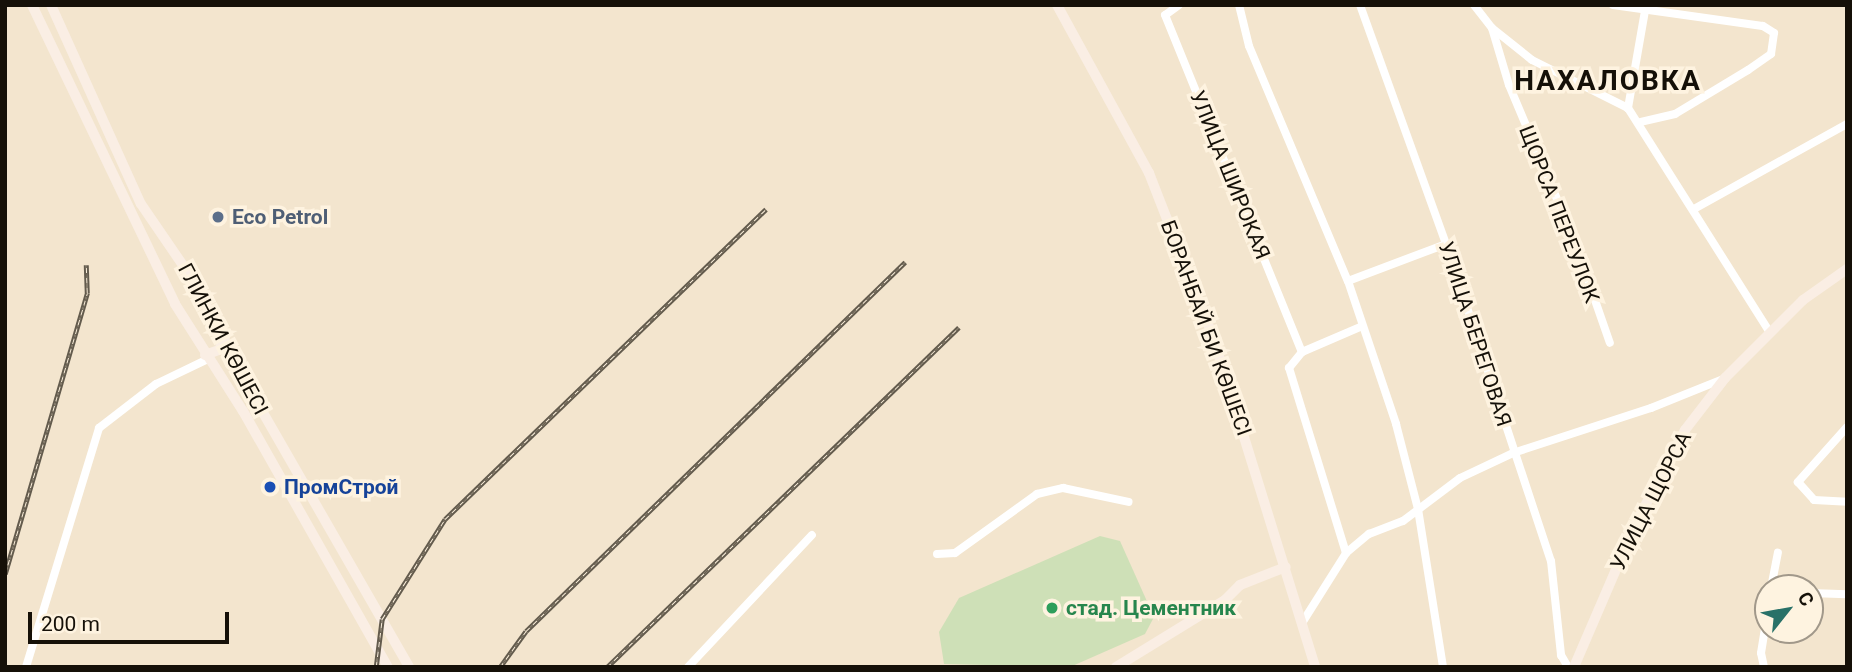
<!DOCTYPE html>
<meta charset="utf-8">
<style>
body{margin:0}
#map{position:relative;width:1852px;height:672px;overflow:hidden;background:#f3e5ce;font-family:Roboto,sans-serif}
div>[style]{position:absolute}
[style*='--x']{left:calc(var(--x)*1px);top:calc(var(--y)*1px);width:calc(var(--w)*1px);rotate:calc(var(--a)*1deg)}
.green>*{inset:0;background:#cee0b7}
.street>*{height:8px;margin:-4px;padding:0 4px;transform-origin:4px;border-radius:4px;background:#fff}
.secondary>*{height:10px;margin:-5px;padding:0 5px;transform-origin:5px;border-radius:5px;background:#faeee4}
.rail>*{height:4.5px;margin-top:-2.25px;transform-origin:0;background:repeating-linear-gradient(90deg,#fef3e0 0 5px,#635b4d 0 10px);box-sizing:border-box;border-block:2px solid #635b4d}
.dots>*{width:19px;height:19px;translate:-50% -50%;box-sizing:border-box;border:4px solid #fef3e0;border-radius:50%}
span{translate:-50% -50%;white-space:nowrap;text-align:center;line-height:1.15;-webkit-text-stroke:7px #fef3e0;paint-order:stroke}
.street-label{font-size:21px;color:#151008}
.service-label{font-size:21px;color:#4e5e75;font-weight:700}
.left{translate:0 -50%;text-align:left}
.transit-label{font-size:21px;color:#164399;font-weight:700}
.leisure-label{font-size:21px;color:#27864d;font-weight:700}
.district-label{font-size:28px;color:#151008;font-weight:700;letter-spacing:2px}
.frame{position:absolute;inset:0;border:7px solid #151008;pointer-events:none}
.north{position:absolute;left:1754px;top:574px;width:70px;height:70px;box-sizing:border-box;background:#fef3e0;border:2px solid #a1988a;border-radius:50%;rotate:59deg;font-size:19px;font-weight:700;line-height:28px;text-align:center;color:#151008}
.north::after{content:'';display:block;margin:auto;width:24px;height:32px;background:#297168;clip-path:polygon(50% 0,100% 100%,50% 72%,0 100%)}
.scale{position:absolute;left:28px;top:612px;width:201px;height:32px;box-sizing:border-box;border:4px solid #151008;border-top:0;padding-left:9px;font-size:21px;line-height:24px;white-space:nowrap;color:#151008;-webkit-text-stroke:5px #fef3e0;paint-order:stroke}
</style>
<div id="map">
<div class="green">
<i style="clip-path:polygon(1100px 536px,1120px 541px,1154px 617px,1145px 634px,1070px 667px,944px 664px,939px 632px,959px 598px)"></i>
</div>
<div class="street">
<i style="--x:1179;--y:5;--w:17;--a:144"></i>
<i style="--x:1165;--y:15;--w:364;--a:67.9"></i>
<i style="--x:1239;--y:5;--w:42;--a:76.3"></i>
<i style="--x:1249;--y:46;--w:255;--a:67.2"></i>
<i style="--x:1348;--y:281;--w:151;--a:71.4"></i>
<i style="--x:1396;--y:424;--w:88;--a:75.5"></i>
<i style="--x:1418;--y:509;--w:160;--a:81"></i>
<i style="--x:1360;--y:5;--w:254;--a:70.2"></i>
<i style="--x:1446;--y:244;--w:334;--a:71.7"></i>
<i style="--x:1551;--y:561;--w:95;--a:83.9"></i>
<i style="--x:1561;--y:655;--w:14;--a:60"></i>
<i style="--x:1474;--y:5;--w:29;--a:52"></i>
<i style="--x:1492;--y:28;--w:51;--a:38.7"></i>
<i style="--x:1532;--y:60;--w:107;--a:26.6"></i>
<i style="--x:1613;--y:5;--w:151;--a:8"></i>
<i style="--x:1763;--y:26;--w:13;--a:32"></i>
<i style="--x:1774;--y:33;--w:21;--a:98"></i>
<i style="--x:1771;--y:54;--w:28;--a:145"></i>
<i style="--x:1748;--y:70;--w:85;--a:148.9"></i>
<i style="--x:1675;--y:114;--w:36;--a:167"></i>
<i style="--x:1646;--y:5;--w:105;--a:99.9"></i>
<i style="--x:1628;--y:108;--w:266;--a:57.7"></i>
<i style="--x:1492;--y:28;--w:59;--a:73.4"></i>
<i style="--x:1509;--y:85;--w:165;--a:67.2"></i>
<i style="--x:1573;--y:237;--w:112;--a:70.8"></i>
<i style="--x:1694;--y:209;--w:175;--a:-29.1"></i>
<i style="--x:1348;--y:281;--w:105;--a:-20.7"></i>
<i style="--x:1847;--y:427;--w:74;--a:131.7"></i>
<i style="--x:1798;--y:482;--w:24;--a:48"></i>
<i style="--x:1814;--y:500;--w:33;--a:3"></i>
<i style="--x:1346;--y:553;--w:194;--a:-107.1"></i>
<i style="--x:1289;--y:368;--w:21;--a:-51"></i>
<i style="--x:1302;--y:352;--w:63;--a:-23.3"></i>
<i style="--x:937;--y:554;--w:18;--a:-3"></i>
<i style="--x:955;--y:553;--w:101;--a:-35.7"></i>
<i style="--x:1037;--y:494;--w:27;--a:-13"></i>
<i style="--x:1063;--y:488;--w:67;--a:12"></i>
<i style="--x:1773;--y:581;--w:16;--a:27"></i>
<i style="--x:1771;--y:588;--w:36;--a:-79"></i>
<i style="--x:1810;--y:593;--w:37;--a:2"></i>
<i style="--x:1302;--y:623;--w:83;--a:-57.8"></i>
<i style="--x:1346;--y:553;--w:30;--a:-40"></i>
<i style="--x:1369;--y:534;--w:36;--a:-21"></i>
<i style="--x:1403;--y:521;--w:71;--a:-37"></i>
<i style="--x:1460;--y:478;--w:59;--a:-25.3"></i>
<i style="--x:1513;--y:453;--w:145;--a:-18.1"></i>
<i style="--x:1651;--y:408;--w:78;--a:-21.9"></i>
<i style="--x:26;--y:667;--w:250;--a:-73"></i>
<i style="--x:99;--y:428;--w:72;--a:-37.7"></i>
<i style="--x:156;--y:384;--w:58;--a:-25.7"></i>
<i style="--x:688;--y:667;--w:181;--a:-46.8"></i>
<i style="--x:1764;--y:667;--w:14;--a:-102"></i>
<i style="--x:1761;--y:653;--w:44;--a:-80.8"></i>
</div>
<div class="secondary">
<i style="--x:32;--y:5;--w:331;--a:64.4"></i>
<i style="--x:175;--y:304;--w:127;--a:57.6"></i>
<i style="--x:243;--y:411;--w:294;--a:60.5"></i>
<i style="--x:51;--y:5;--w:218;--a:65.7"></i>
<i style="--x:141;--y:204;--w:88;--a:55.6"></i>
<i style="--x:191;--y:277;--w:144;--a:62.2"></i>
<i style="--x:258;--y:404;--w:303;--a:60.1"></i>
<i style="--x:1057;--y:5;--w:192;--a:61.3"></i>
<i style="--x:1149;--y:173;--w:179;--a:68.7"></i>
<i style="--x:1214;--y:340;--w:342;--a:72.8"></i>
<i style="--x:205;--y:355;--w:15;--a:-20"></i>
<i style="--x:219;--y:350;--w:14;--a:-65"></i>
<i style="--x:1116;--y:667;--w:128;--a:-31.6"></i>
<i style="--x:1225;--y:600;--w:21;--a:-45"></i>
<i style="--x:1240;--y:585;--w:49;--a:-21.4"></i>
<i style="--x:1574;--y:667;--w:157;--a:-66.7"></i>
<i style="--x:1636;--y:523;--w:105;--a:-62.2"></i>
<i style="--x:1685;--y:430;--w:66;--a:-52.4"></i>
<i style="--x:1725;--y:378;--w:110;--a:-45"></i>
<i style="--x:1803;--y:300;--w:54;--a:-35.2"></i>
</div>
<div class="rail">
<i style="--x:5;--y:574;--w:293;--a:-73.7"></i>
<i style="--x:87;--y:293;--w:28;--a:-92"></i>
<i style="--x:376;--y:667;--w:48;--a:-82.9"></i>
<i style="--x:382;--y:619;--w:118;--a:-57.8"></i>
<i style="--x:445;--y:519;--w:446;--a:-44"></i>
<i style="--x:500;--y:667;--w:44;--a:-54.2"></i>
<i style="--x:526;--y:631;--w:529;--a:-44.23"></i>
<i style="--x:607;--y:667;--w:489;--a:-44"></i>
</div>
<div class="dots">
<i style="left:218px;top:217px;background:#5c6f8a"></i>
<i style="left:270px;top:487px;background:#1a4fb4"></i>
<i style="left:1052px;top:608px;background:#2e9e5b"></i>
</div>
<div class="street-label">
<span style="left:1230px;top:175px;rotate:68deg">УЛИЦА ШИРОКАЯ</span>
<span style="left:1559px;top:214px;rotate:69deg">ЩОРСА ПЕРЕУЛОК</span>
<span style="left:1206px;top:328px;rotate:70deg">БОРАНБАЙ БИ КӨШЕСІ</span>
<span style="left:1475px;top:334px;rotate:72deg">УЛИЦА БЕРЕГОВАЯ</span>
<span style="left:223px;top:339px;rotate:62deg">ГЛИНКИ КӨШЕСІ</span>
<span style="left:1651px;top:501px;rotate:-63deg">УЛИЦА ЩОРСА</span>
</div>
<div class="service-label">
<span class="left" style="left:232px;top:217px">Eco Petrol</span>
</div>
<div class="transit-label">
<span class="left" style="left:284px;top:487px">ПромСтрой</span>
</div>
<div class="leisure-label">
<span class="left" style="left:1066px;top:608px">стад. Цементник</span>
</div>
<div class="district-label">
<span style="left:1608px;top:81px">НАХАЛОВКА</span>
</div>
<div class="frame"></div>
<div class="north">С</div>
<div class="scale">200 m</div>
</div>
